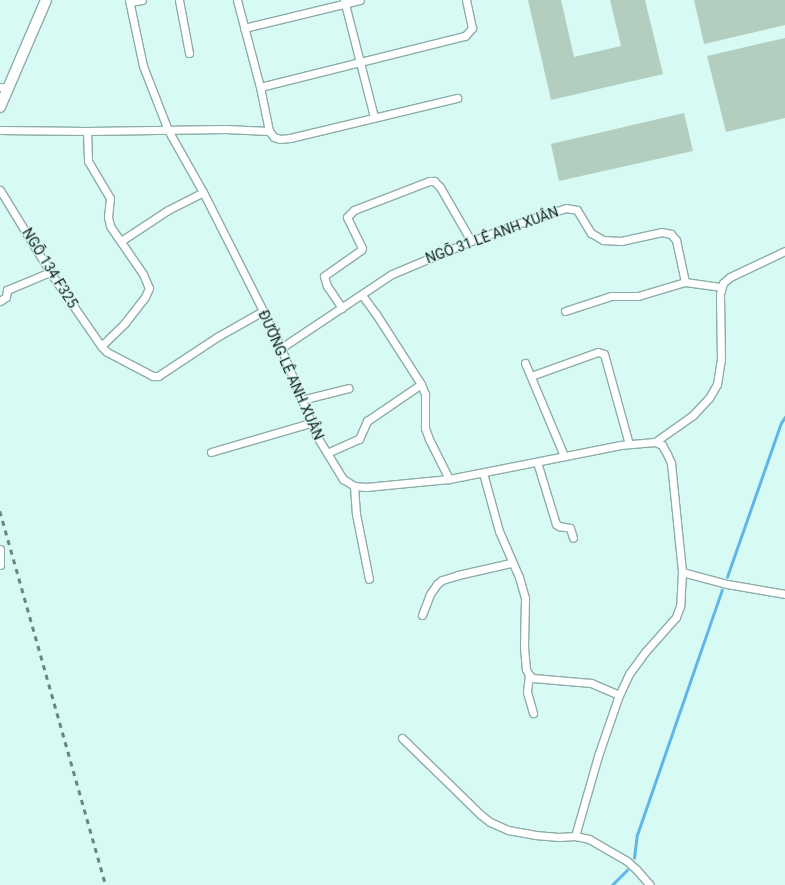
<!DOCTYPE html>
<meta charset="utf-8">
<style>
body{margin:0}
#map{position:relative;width:785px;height:885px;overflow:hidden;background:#d8faf4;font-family:Roboto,sans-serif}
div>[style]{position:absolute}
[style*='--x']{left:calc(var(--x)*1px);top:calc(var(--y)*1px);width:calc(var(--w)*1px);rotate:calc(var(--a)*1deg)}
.stream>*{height:2.5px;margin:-1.25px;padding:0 1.25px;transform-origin:1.25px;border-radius:1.25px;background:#60b6e7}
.building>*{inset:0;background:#b3cebf}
.roads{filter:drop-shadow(1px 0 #8dada8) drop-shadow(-1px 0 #8dada8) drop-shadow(0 1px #8dada8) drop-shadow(0 -1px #8dada8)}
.minor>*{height:7px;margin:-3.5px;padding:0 3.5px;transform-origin:3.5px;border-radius:3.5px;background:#fff}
.secondary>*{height:10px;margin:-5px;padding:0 5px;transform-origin:5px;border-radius:5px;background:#fff}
.rail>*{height:2.5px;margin-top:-1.25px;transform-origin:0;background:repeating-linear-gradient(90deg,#6c837f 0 5px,transparent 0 10px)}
span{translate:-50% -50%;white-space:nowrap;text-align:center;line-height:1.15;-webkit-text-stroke:3px #d8faf4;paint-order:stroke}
.street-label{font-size:14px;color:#121e1d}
</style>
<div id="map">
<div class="stream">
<i style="--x:727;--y:577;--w:163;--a:-70.7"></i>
<i style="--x:781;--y:423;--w:7;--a:-56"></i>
<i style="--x:634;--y:858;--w:23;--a:-83"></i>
<i style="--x:637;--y:835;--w:259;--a:-70.9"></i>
<i style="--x:612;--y:885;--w:21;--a:-45"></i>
</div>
<div class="building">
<i style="clip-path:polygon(528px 0,561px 0,574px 57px,621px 46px,610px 0,645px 0,663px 74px,551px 100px)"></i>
<i style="clip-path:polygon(694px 0,785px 0,785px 25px,704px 44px)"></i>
<i style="clip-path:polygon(785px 38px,785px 118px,726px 132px,707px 56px)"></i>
<i style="clip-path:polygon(684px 113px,693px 151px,559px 181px,551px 144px)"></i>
</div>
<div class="roads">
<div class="minor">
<i style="--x:129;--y:0;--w:67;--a:78"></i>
<i style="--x:143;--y:66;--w:69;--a:68.7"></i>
<i style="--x:168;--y:130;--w:71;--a:60.6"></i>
<i style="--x:203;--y:192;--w:133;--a:63.2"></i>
<i style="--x:263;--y:311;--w:41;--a:64.1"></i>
<i style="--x:281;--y:348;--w:94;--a:68.1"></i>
<i style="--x:316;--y:435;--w:52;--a:58.5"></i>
<i style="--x:343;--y:479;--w:13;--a:32"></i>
<i style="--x:354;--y:486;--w:12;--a:5"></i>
<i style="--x:366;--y:487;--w:83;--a:-5.5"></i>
<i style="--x:449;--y:479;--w:174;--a:-11.2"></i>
<i style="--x:620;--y:445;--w:35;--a:-5"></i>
<i style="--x:655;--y:442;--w:8;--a:23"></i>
<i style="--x:662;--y:445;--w:10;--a:61"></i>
<i style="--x:667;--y:454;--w:10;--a:66"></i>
<i style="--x:671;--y:463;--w:110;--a:84.2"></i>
<i style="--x:682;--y:572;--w:34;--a:93"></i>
<i style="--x:680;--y:606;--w:12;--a:110"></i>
<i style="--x:676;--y:617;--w:47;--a:131.5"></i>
<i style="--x:645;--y:652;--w:27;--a:126"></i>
<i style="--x:629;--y:674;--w:23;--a:115"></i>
<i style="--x:619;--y:695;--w:65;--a:109"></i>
<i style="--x:598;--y:756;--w:83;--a:106"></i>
<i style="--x:179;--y:0;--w:54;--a:79.3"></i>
<i style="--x:237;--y:0;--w:90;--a:75.2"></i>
<i style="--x:260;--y:87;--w:45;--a:78.4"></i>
<i style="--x:269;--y:131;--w:8;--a:50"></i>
<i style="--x:274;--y:137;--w:6;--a:18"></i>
<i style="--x:280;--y:139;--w:10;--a:-6"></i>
<i style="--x:290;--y:138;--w:172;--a:-13.5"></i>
<i style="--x:344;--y:0;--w:121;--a:75.6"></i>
<i style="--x:130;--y:2;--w:12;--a:-9"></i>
<i style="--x:244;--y:28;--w:119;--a:-13.6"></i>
<i style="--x:0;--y:87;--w:8;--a:7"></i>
<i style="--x:260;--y:87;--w:211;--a:-14"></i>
<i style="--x:465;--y:36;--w:11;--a:-49"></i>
<i style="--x:472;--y:28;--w:29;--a:-102"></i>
<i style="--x:0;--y:130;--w:87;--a:0.7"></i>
<i style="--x:87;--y:131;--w:138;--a:-0.8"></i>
<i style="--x:225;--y:129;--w:44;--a:2.6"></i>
<i style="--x:87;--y:131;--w:30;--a:88"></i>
<i style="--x:88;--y:161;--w:43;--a:59.3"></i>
<i style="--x:110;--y:198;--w:19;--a:96"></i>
<i style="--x:108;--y:217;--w:9;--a:77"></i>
<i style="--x:110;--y:226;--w:58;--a:55.5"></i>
<i style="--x:143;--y:274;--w:15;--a:67"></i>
<i style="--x:149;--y:288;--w:10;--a:114"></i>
<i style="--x:145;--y:297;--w:33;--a:128"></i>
<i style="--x:125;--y:323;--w:33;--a:136"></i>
<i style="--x:0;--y:190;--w:96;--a:58.6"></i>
<i style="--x:50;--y:272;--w:90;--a:55.4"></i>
<i style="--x:101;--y:346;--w:8;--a:45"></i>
<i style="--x:107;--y:352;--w:52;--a:27.6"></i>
<i style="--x:153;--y:376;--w:5;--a:0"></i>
<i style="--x:158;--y:376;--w:71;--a:-33.5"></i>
<i style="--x:217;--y:337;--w:53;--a:-29.5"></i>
<i style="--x:121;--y:241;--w:56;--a:-33.4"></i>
<i style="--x:168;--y:210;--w:39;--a:-27"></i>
<i style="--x:362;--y:295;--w:24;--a:54"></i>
<i style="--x:376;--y:314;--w:83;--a:57.3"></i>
<i style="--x:421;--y:384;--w:11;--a:68"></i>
<i style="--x:425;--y:394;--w:34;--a:90"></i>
<i style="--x:425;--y:428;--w:12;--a:70"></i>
<i style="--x:429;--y:439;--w:45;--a:63.4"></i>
<i style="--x:0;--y:301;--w:7;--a:-34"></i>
<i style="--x:6;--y:297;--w:7;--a:-82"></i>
<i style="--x:7;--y:290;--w:47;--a:-22.7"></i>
<i style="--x:342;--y:308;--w:27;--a:-124"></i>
<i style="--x:327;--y:286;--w:10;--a:-107"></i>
<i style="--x:324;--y:276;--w:45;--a:-35.1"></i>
<i style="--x:361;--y:250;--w:2;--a:-63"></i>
<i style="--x:362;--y:248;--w:34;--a:-116"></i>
<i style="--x:347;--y:217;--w:10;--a:-45"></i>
<i style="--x:354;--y:210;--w:80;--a:-21.1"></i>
<i style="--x:429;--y:181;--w:5;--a:0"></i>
<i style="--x:434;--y:181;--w:8;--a:45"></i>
<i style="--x:440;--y:187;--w:62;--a:60.1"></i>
<i style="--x:565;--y:311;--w:48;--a:-18.1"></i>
<i style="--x:611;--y:296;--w:27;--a:0"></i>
<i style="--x:638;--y:296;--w:49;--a:-16.6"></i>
<i style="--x:281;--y:348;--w:133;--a:-33.7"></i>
<i style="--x:392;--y:274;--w:86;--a:-22.7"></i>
<i style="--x:471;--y:241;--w:70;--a:-20"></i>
<i style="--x:537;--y:217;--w:30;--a:-17"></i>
<i style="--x:566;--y:208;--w:11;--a:10"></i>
<i style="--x:577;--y:210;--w:27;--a:59"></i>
<i style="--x:591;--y:233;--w:14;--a:30"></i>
<i style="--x:603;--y:240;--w:18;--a:3"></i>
<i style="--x:621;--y:241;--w:42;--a:-12.4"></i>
<i style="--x:662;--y:232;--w:9;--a:13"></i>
<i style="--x:671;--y:234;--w:8;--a:50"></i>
<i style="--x:676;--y:240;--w:43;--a:77.9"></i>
<i style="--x:685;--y:282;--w:37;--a:8"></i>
<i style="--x:525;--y:363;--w:101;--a:67.2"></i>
<i style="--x:531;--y:376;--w:71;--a:-19.7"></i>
<i style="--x:598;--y:352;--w:6;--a:18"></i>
<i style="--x:604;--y:354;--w:93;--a:74.5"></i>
<i style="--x:301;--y:400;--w:49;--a:-14"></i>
<i style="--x:655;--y:442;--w:47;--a:-35.4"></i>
<i style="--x:693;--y:415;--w:23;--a:-47"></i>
<i style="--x:709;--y:398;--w:16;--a:-60"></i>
<i style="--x:717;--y:384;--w:24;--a:-81"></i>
<i style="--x:721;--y:360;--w:66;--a:-90.9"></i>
<i style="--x:720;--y:294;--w:11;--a:-75"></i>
<i style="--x:723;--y:283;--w:9;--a:-41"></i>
<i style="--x:730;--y:277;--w:61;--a:-25.3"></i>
<i style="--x:211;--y:452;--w:103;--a:-16.3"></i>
<i style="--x:327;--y:453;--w:35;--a:-24"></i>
<i style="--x:359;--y:439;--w:20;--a:-66"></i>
<i style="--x:367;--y:421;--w:65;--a:-34.4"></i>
<i style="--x:537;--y:462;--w:65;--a:73"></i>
<i style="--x:556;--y:524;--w:4;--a:34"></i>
<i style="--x:559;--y:526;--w:11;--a:10"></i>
<i style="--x:570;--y:528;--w:10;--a:73"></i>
<i style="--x:483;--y:473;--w:60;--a:74.6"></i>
<i style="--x:499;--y:531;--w:50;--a:66.5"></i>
<i style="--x:519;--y:577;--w:22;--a:74"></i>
<i style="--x:525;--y:598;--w:49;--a:91.2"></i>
<i style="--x:524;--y:647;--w:22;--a:85"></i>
<i style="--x:526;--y:669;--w:7;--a:63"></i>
<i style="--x:529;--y:675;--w:5;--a:37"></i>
<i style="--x:533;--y:678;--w:58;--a:4.9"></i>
<i style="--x:591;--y:683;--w:30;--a:23"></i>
<i style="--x:354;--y:486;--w:28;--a:86"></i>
<i style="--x:356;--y:514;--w:66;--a:78.7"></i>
<i style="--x:0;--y:549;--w:16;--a:90"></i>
<i style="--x:682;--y:572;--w:47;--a:14.9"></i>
<i style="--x:727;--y:584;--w:59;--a:9.8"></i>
<i style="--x:422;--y:615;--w:22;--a:-69"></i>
<i style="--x:430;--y:594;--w:12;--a:-55"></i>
<i style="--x:437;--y:584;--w:6;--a:-39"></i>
<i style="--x:442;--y:580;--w:17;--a:-17"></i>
<i style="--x:458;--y:575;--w:54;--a:-12.8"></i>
<i style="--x:529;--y:675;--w:17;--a:97"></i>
<i style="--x:527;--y:692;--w:22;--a:74"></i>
<i style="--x:402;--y:738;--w:110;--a:44.3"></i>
<i style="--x:481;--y:815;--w:11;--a:38"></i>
<i style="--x:490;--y:822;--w:20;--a:24"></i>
<i style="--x:508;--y:830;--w:27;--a:10"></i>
<i style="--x:535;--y:835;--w:24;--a:5"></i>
<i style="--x:559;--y:837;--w:16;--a:-4"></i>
<i style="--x:575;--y:836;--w:14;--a:12"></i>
<i style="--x:589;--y:839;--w:44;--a:30.1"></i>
<i style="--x:627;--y:861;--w:12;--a:42"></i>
<i style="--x:636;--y:869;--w:21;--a:49"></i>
</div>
<div class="secondary">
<i style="--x:0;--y:107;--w:116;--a:-66.7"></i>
</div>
</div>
<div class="rail">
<i style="--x:0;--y:511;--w:389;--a:74.2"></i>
</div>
<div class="street-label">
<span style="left:492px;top:235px;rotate:-20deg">NGÕ 31 LÊ ANH XUÂN</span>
<span style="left:50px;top:268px;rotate:58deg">NGÕ 134 F325</span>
<span style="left:291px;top:375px;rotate:66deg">ĐƯỜNG LÊ ANH XUÂN</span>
</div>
</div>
